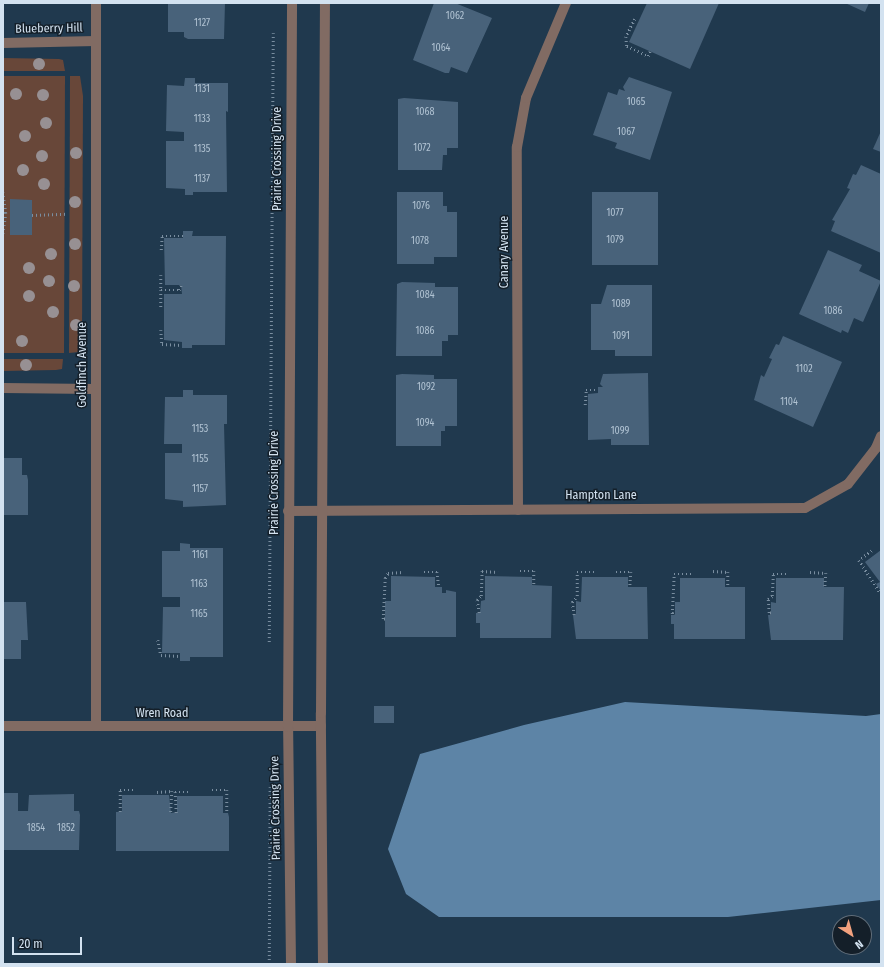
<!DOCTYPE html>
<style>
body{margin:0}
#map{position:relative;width:884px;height:967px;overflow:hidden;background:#20394e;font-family:"Fira Sans Condensed",sans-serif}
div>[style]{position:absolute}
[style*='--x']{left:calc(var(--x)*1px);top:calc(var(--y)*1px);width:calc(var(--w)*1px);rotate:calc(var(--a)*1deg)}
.green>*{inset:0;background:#684739}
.water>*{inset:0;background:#5d84a6}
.building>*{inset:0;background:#48627a}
.path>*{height:2.5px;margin-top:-1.25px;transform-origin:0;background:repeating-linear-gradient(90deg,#7a8ea0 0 1px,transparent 0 4px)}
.minor>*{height:10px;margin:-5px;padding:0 5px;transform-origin:5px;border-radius:5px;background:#816b63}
.trees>*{width:12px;height:12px;margin:-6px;border-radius:50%;background:#979093}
span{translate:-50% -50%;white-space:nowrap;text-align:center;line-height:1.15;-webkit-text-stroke:3px #141f29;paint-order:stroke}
.number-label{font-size:10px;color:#b0c2d2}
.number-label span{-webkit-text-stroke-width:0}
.street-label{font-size:12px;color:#d3e2f0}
.frame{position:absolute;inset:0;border:4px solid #d3e2f0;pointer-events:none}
.north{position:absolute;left:832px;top:915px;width:40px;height:40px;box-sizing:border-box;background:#141f29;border:1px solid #606d79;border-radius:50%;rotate:143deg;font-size:11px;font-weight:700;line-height:16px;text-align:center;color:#d3e2f0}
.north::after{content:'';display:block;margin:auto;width:14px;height:18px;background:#f2a17e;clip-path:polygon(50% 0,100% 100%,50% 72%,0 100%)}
.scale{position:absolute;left:12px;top:937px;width:70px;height:18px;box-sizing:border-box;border:2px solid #d3e2f0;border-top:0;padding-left:5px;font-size:12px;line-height:14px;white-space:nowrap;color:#d3e2f0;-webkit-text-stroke:3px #141f29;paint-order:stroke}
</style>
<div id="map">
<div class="green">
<i style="clip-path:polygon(3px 58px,59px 59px,63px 60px,65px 71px,3px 71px)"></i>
<i style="clip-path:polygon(3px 76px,65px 76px,64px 353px,3px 353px)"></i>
<i style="clip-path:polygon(70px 76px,80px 76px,83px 96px,82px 339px,79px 352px,69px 353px)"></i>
<i style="clip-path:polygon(3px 359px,63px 359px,62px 369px,56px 370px,3px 371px)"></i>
</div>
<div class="water">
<i style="clip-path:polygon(625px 702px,866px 716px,881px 714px,881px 900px,728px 917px,439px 917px,406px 894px,388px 849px,420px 754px,524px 725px)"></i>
</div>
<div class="building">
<i style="clip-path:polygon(168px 3px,225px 3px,224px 39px,188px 39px,184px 37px,184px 32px,168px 32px)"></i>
<i style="clip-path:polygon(434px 3px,455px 3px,492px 18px,467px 73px,451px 67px,449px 73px,445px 73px,413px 60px)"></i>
<i style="clip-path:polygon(647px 3px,719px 3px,690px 69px,629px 42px)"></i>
<i style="clip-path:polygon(845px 3px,869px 3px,865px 12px)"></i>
<i style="clip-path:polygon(629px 77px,672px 92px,650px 160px,615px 148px,617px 143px,593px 135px,608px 92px,617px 95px,619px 89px,625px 91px,623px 87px)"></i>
<i style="clip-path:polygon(185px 78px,195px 78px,195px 83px,228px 83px,228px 112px,226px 111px,227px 192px,193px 192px,193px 195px,185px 195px,185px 189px,166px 188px,166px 141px,184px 141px,184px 132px,166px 131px,167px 85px,184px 86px)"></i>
<i style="clip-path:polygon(404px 98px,458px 102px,458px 148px,447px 148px,447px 155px,443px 155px,442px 170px,398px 170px,398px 99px)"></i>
<i style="clip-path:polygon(881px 131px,881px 152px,873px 149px)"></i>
<i style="clip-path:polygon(861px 165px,881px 174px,881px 253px,831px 231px,835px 221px,832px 220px,850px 189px,847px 188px,853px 174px,856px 175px)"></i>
<i style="clip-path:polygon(397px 192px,443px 192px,443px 206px,447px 206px,447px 212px,457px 212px,457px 257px,434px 257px,434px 264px,397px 264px)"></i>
<i style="clip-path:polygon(592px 192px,658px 192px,658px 265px,592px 265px)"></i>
<i style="clip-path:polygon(10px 199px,32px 200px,32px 235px,10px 235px)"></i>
<i style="clip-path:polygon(183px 231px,193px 231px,192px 236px,226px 236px,225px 345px,192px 345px,192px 348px,182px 348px,182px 342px,164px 340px,164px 294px,182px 294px,181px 285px,165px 285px,164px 238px,183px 238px)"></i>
<i style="clip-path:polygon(828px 250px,862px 265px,859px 271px,881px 281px,863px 322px,854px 318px,848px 333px,842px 330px,841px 333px,799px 314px)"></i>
<i style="clip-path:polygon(402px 282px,435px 283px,435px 287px,458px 287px,458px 335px,448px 335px,448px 341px,442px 341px,442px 356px,396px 356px,397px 284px)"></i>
<i style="clip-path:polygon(607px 285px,652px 285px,652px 356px,615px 356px,615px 350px,591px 350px,591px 304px,601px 304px)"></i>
<i style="clip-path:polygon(783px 336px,842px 362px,813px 427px,754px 400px,761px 375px,764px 377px,772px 359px,769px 358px,776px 344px,779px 345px)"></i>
<i style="clip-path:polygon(648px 373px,649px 445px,611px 445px,611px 439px,588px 440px,588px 394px,598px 393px,598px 387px,603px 387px,600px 384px,603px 374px)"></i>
<i style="clip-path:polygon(402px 374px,434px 375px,434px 379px,457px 379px,457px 426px,445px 426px,445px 431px,441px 431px,441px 446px,396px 446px,396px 375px)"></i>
<i style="clip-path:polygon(183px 390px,193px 390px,193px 395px,227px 395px,227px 424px,224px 424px,226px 505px,183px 507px,183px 501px,165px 499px,165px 453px,182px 453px,182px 444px,164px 444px,165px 397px,183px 397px)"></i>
<i style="clip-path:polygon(3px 458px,22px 458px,22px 475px,27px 475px,28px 480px,28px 515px,3px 515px)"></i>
<i style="clip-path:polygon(180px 543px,190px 544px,190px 548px,223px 548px,223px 657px,190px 657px,190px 661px,180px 661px,180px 653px,162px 653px,163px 607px,180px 607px,180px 597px,162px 597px,162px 551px,180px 551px)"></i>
<i style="clip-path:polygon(881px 550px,881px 591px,876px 584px,880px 582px,865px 562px)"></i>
<i style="clip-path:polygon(391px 576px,435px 577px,435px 587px,442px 587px,442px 593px,446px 593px,446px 590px,456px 592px,456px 637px,385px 637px,385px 601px,391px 601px)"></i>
<i style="clip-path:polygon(485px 576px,532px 577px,532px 585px,552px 586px,551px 638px,480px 638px,480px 623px,476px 623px,476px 613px,480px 613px,481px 601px,485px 600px)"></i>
<i style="clip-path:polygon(582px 577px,628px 577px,628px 587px,647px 587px,648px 639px,576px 639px,573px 615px,576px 615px,576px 601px,581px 602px)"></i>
<i style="clip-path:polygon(680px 578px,725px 578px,725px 587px,745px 587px,745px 639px,674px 639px,674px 624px,671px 624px,671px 615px,675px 615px,675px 602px,680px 602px)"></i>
<i style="clip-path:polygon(776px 578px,824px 578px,824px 587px,844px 587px,843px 640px,771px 640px,768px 615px,771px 615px,771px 602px,776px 603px)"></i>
<i style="clip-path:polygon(3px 602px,26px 602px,28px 640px,21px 640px,21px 659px,3px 659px)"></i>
<i style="clip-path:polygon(374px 706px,394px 706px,394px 723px,374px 723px)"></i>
<i style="clip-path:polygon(3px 793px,18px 793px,18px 811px,28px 811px,29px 795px,74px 794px,74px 811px,79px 811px,80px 815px,79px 850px,3px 850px)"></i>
<i style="clip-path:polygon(122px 795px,169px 795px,171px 813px,177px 812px,177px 796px,223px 796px,223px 813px,228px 813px,229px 817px,229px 851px,116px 851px,116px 812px,122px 812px)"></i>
</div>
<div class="path">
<i style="--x:635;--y:19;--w:20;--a:117"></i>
<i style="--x:626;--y:37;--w:9;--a:84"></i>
<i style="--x:627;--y:46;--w:23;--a:25"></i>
<i style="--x:648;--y:56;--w:5;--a:-68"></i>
<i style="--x:3;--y:192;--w:21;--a:82"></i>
<i style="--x:6;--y:213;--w:22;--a:98"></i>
<i style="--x:32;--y:215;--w:35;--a:-2"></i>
<i style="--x:161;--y:250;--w:14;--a:-86"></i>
<i style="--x:162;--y:236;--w:21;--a:0"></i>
<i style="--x:161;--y:275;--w:15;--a:90"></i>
<i style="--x:161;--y:290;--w:18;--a:0"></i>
<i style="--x:179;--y:290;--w:5;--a:-68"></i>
<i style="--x:161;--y:290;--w:17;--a:90"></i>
<i style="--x:161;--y:330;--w:14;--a:86"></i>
<i style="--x:162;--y:344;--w:20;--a:3"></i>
<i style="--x:585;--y:405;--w:15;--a:-86"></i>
<i style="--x:586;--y:390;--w:12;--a:0"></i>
<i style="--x:872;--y:551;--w:16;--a:145"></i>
<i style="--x:859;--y:560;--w:40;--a:57.1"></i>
<i style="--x:520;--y:571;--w:14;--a:0"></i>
<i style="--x:534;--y:571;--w:15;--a:90"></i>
<i style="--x:713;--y:571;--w:15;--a:4"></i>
<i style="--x:728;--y:572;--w:15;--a:90"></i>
<i style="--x:424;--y:572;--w:13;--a:0"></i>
<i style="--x:437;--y:572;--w:15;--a:82"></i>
<i style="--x:616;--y:572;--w:15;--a:0"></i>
<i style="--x:631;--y:572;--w:14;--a:94"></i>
<i style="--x:810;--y:572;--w:16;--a:4"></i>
<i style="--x:826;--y:573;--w:14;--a:94"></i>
<i style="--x:479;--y:613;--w:13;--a:-99"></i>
<i style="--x:477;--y:600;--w:6;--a:-45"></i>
<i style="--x:481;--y:596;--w:25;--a:-88"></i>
<i style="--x:482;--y:571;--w:16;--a:4"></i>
<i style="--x:674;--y:613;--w:2;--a:153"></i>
<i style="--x:672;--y:614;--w:40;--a:-87.1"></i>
<i style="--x:674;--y:574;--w:18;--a:0"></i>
<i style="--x:771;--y:613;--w:2;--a:180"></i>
<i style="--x:769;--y:613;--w:14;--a:-94"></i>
<i style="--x:768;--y:599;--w:5;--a:-37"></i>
<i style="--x:772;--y:596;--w:22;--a:-87"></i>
<i style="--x:773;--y:574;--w:15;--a:0"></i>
<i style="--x:574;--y:615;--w:13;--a:-99"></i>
<i style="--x:572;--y:602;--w:8;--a:-50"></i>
<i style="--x:577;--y:596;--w:24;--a:-90"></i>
<i style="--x:577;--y:572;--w:17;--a:0"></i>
<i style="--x:385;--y:619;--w:2;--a:180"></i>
<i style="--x:383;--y:619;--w:41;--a:-87.2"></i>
<i style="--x:385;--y:578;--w:6;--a:-59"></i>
<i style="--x:388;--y:573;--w:15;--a:-4"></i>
<i style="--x:158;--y:640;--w:15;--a:79"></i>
<i style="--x:161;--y:655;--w:19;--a:3"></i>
<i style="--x:269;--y:642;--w:609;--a:-89.62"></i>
<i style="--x:212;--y:790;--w:15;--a:0"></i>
<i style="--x:227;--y:790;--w:22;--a:90"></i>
<i style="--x:157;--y:792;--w:15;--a:-4"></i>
<i style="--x:172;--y:791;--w:22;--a:93"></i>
<i style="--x:120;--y:812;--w:22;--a:-90"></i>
<i style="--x:120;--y:790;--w:15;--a:0"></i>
<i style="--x:176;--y:813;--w:21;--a:-93"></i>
<i style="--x:175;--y:792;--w:15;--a:0"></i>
<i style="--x:269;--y:964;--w:177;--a:-89.7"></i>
</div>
<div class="minor">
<i style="--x:3;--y:43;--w:93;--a:-1.2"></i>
<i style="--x:3;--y:388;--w:92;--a:0.6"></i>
<i style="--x:518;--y:510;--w:363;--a:-90.2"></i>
<i style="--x:517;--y:147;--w:50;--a:-79.6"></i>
<i style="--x:526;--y:98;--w:103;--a:-67.2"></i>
<i style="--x:288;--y:511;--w:517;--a:-0.33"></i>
<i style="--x:805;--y:508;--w:49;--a:-29.2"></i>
<i style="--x:848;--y:484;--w:46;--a:-52.1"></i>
<i style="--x:876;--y:448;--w:13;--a:-67"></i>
<i style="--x:3;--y:726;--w:318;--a:0"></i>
<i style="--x:96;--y:726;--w:723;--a:-90"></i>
<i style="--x:291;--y:964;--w:237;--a:-90.7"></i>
<i style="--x:288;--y:727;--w:724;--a:-89.68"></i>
<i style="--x:323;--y:964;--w:251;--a:-90.5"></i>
<i style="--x:321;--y:713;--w:710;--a:-89.68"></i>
</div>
<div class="trees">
<i style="left:39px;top:64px"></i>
<i style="left:16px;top:94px"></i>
<i style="left:43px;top:95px"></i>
<i style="left:46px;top:123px"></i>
<i style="left:25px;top:136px"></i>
<i style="left:76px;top:153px"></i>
<i style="left:42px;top:156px"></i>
<i style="left:23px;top:170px"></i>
<i style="left:44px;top:184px"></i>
<i style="left:75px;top:202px"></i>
<i style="left:75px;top:244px"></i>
<i style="left:51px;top:254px"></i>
<i style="left:29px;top:268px"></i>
<i style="left:49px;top:281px"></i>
<i style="left:74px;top:286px"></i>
<i style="left:29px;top:296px"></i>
<i style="left:53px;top:312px"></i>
<i style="left:76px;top:325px"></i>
<i style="left:22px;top:341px"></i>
<i style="left:26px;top:365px"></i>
</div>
<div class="number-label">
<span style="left:455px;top:17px">1062</span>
<span style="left:202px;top:24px">1127</span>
<span style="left:441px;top:49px">1064</span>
<span style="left:202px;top:90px">1131</span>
<span style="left:636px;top:103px">1065</span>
<span style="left:425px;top:113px">1068</span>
<span style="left:202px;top:120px">1133</span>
<span style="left:626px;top:133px">1067</span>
<span style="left:422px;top:149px">1072</span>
<span style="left:202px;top:150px">1135</span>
<span style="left:202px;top:180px">1137</span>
<span style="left:421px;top:207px">1076</span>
<span style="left:615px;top:214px">1077</span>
<span style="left:615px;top:241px">1079</span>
<span style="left:420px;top:242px">1078</span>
<span style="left:425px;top:296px">1084</span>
<span style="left:621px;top:305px">1089</span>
<span style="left:833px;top:312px">1086</span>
<span style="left:425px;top:332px">1086</span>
<span style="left:621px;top:337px">1091</span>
<span style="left:804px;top:370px">1102</span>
<span style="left:426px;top:388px">1092</span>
<span style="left:789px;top:403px">1104</span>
<span style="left:425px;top:424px">1094</span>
<span style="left:200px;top:430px">1153</span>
<span style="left:620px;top:432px">1099</span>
<span style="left:200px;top:460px">1155</span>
<span style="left:200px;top:490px">1157</span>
<span style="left:200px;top:556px">1161</span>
<span style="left:199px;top:585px">1163</span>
<span style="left:199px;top:615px">1165</span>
<span style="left:36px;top:829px">1854</span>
<span style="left:66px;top:829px">1852</span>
</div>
<div class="street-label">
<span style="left:49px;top:29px;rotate:-1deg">Blueberry Hill</span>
<span style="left:278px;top:159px;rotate:-90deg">Prairie Crossing Drive</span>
<span style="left:505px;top:252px;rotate:-90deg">Canary Avenue</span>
<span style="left:83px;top:365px;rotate:-90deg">Goldfinch Avenue</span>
<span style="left:275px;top:483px;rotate:-90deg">Prairie Crossing Drive</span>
<span style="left:601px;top:496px">Hampton Lane</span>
<span style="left:162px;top:714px">Wren Road</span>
<span style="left:276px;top:808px;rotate:-91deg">Prairie Crossing Drive</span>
</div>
<div class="frame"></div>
<div class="north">N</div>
<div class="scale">20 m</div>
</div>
